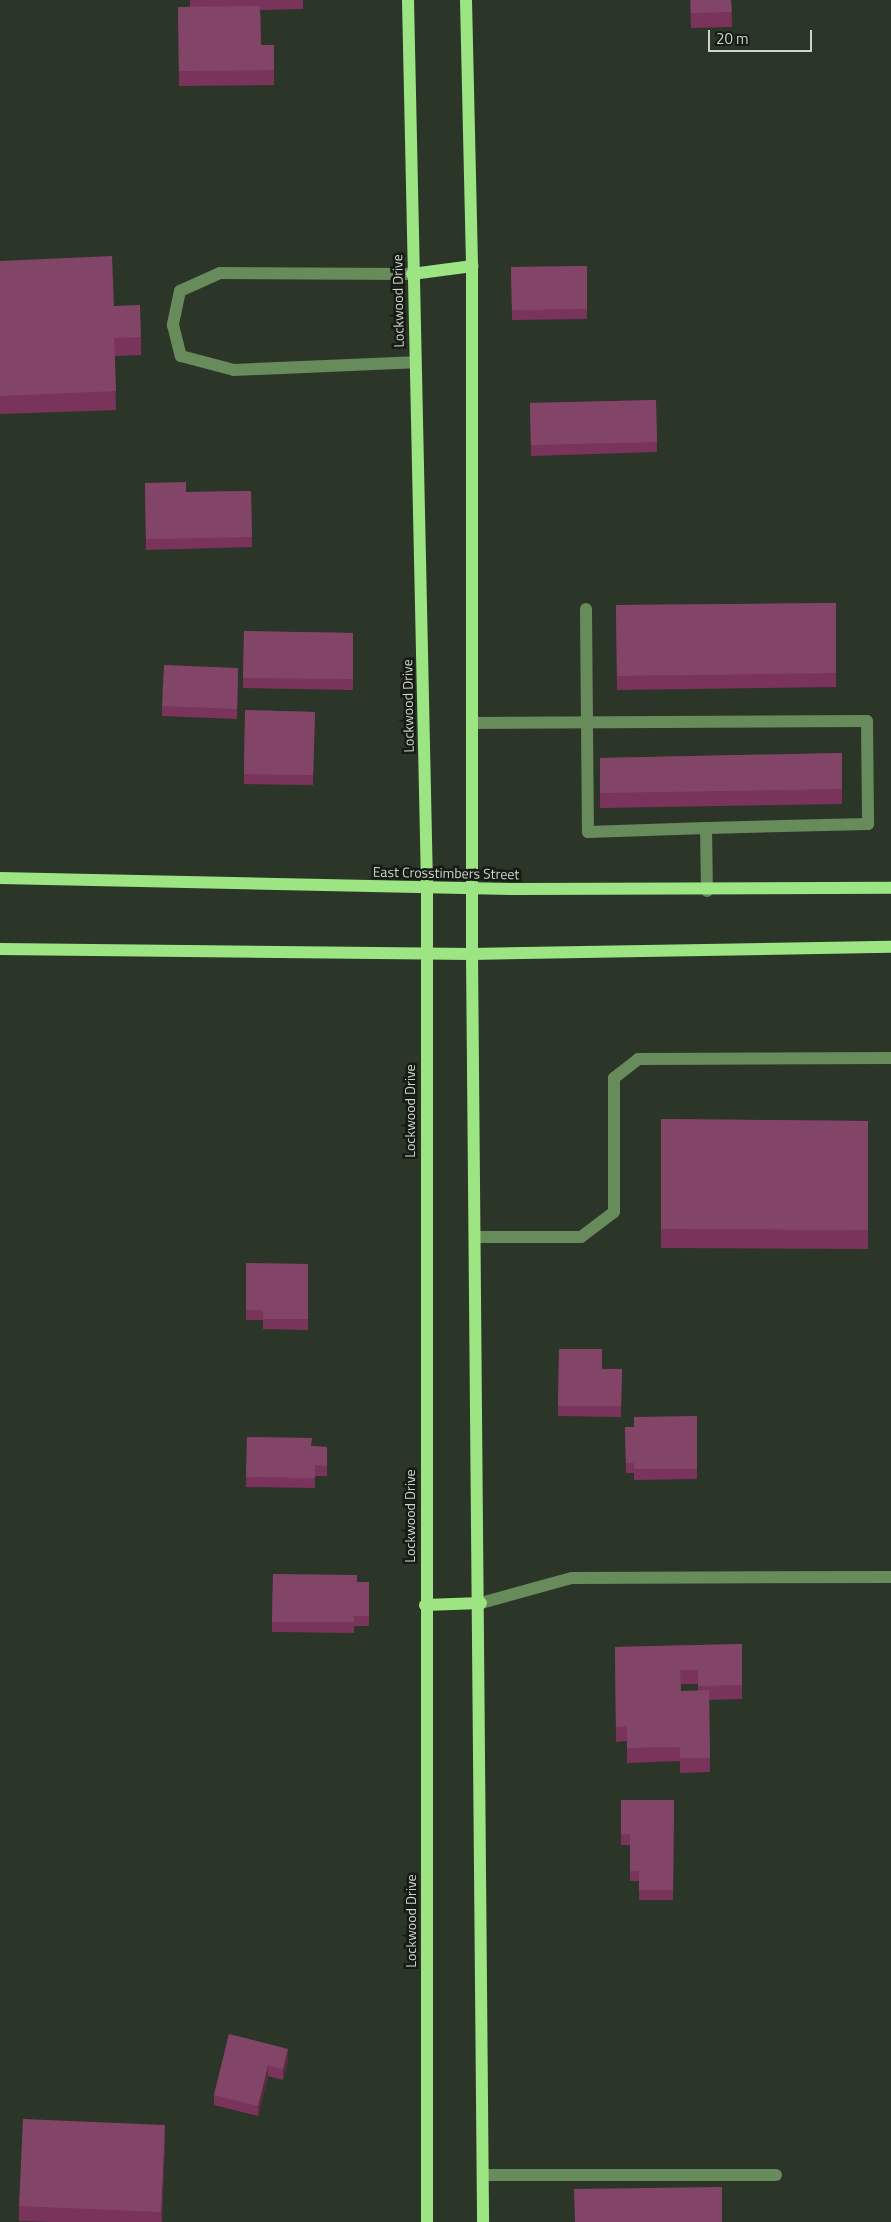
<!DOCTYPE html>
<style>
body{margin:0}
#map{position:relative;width:891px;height:2222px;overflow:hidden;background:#2b3528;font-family:"Titillium Web",sans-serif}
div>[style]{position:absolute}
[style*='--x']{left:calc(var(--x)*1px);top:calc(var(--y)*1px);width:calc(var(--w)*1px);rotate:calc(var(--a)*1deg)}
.minor>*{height:12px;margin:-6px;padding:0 6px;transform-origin:6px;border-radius:6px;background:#688b5c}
.major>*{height:12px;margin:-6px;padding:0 6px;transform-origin:6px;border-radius:6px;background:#9ce582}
.wall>*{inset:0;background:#7a345b}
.shaded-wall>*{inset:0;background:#572d41}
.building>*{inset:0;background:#834567}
span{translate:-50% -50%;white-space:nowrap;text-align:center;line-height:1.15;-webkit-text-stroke:5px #171b15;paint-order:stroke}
.street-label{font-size:14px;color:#ced4cc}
.scale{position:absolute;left:708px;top:30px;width:104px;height:22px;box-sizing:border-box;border:2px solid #ced4cc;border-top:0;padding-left:6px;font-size:15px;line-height:18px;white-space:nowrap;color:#ced4cc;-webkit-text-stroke:4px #171b15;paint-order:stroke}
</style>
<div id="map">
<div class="minor">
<i style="--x:412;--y:274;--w:192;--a:-179.7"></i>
<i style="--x:220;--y:273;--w:44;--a:155.8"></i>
<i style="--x:180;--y:291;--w:35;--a:102"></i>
<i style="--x:173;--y:325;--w:32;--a:76"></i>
<i style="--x:181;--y:356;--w:55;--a:14.8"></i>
<i style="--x:234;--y:370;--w:180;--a:-2.5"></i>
<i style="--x:586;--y:609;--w:223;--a:89.5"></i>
<i style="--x:588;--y:832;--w:118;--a:-1.9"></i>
<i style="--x:706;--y:828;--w:63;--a:89.1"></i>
<i style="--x:472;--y:723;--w:395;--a:-0.3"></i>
<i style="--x:867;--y:721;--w:103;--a:89.4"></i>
<i style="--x:868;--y:824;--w:162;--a:178.6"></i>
<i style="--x:476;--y:1237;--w:105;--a:0"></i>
<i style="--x:581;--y:1237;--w:41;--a:-37.1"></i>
<i style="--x:614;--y:1212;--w:134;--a:-90"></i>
<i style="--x:614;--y:1078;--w:31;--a:-38"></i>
<i style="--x:638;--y:1059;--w:253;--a:-0.2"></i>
<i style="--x:481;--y:1603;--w:94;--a:-15.4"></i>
<i style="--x:572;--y:1578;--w:319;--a:-0.2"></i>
<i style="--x:483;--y:2175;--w:293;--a:0"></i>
</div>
<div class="major">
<i style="--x:408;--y:0;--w:887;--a:88.77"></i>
<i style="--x:427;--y:887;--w:1335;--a:90"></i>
<i style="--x:466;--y:0;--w:266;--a:88.7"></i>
<i style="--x:472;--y:266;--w:688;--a:90"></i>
<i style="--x:472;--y:954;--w:1268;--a:89.5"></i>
<i style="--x:412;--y:274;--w:61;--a:-7.6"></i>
<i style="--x:0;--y:878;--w:514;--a:1.23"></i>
<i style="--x:514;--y:889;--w:377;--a:-0.2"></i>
<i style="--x:0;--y:949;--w:472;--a:0.6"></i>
<i style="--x:472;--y:954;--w:419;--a:-1"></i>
<i style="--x:425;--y:1605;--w:56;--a:-2"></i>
</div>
<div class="wall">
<i style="clip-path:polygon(190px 0,303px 0,303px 9px,260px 10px,261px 45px,274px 45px,274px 85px,179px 86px,178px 7px,190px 7px)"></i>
<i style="clip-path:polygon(690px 0,731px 0,732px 27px,691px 28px)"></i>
<i style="clip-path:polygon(0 261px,114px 306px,141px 337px,141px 355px,115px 356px,116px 410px,0 414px)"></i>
<i style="clip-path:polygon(587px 266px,587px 319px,512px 320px,511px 267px)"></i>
<i style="clip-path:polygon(656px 400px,657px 452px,531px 456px,530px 403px)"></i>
<i style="clip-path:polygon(145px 483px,186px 492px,251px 491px,252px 547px,146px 550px)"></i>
<i style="clip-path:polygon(836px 603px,836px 687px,617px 690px,616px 605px)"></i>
<i style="clip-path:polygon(244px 631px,353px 633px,353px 690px,243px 688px)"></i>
<i style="clip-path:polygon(238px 678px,237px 719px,162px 716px,162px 706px)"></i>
<i style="clip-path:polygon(245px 710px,315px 712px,313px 785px,244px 784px)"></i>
<i style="clip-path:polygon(842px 753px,842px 804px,600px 808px,600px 758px)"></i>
<i style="clip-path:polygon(661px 1119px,868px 1121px,868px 1249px,661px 1248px)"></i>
<i style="clip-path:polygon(246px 1263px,308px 1264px,308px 1330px,263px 1329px,263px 1320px,246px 1320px)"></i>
<i style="clip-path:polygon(559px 1349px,602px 1369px,622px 1369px,621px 1417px,558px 1416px)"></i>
<i style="clip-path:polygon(697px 1416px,697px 1479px,634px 1480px,634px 1473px,626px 1473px,625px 1427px,634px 1427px)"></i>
<i style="clip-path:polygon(247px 1437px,312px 1446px,327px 1447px,327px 1476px,315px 1476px,315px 1488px,246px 1487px)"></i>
<i style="clip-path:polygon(273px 1574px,357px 1582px,369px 1582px,369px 1626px,354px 1626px,354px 1633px,272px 1632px)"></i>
<i style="clip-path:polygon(evenodd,742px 1644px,742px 1699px,709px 1700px,710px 1772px,680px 1773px,680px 1761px,627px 1763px,627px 1741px,616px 1742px,615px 1647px,742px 1644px,681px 1684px,698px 1684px,698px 1691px,681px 1691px,681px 1684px)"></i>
<i style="clip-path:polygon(621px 1800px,674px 1800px,673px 1900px,639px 1900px,639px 1881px,630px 1881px,630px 1845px,621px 1845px)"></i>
<i style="clip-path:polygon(229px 2034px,288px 2060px,283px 2080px,268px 2076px,258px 2116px,214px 2105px,214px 2095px)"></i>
<i style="clip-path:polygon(165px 2140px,162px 2222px,52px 2222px,19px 2221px,19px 2206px)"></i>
</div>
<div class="shaded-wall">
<i style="clip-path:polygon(288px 2049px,288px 2060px,283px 2080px,283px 2069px)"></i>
<i style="clip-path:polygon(268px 2065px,268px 2076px,258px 2116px,258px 2106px)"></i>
<i style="clip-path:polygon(165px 2125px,165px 2140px,162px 2222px,161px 2212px)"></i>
</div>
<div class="building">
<i style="clip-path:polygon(691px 0,731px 0,732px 12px,691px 13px)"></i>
<i style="clip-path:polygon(260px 6px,261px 45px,274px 45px,274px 70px,179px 71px,178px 7px)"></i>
<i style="clip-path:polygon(112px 256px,114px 306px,140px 305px,141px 337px,114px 338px,116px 391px,0 396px,0 261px)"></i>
<i style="clip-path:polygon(587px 266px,587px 309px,512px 310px,511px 267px)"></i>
<i style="clip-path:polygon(656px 400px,657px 442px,531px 445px,530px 403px)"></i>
<i style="clip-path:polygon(186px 482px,186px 492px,251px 491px,252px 537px,146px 539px,145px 483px)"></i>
<i style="clip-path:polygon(836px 603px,836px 673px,617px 676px,616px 605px)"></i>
<i style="clip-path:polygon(244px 631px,353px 633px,353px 679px,243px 678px)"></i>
<i style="clip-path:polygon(164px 665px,238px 668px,237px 709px,162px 706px)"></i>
<i style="clip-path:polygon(245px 710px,315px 712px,313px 775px,244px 774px)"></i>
<i style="clip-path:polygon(842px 753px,842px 789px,600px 793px,600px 758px)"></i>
<i style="clip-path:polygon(661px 1119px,868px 1121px,868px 1230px,661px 1229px)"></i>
<i style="clip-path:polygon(246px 1263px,308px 1264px,308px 1319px,263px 1319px,263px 1310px,246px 1310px)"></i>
<i style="clip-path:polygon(559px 1349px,602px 1349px,602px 1369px,622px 1369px,621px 1406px,558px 1406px)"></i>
<i style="clip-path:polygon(697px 1416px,697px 1469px,634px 1469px,634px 1463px,626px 1463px,625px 1427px,634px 1427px,634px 1417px)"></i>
<i style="clip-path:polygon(247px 1437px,312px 1438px,311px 1446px,327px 1447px,327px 1466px,315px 1465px,315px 1478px,246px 1477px)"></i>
<i style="clip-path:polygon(273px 1574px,357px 1575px,357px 1582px,369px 1582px,369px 1616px,354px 1616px,354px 1622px,272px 1622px)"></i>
<i style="clip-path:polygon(742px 1644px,742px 1685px,698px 1686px,698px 1670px,680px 1670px,681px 1691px,709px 1690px,710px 1758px,680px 1758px,680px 1747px,627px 1748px,627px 1726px,616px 1727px,615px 1647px)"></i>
<i style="clip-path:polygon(621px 1800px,674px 1800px,673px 1890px,639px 1890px,639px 1871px,630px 1871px,630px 1834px,621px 1834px)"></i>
<i style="clip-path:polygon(229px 2034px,288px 2049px,283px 2069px,268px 2065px,258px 2106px,214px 2095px)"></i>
<i style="clip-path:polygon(23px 2119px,165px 2125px,161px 2212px,19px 2206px)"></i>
<i style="clip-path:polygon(722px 2187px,722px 2222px,575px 2222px,574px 2189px)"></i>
</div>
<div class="street-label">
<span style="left:398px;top:301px;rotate:-91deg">Lockwood Drive</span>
<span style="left:408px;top:706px;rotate:-91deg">Lockwood Drive</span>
<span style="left:446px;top:873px;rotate:1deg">East Crosstimbers Street</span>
<span style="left:410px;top:1111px;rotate:-90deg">Lockwood Drive</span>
<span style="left:410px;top:1516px;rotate:-90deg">Lockwood Drive</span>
<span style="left:411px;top:1921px;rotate:-90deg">Lockwood Drive</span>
</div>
<div class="scale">20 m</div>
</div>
